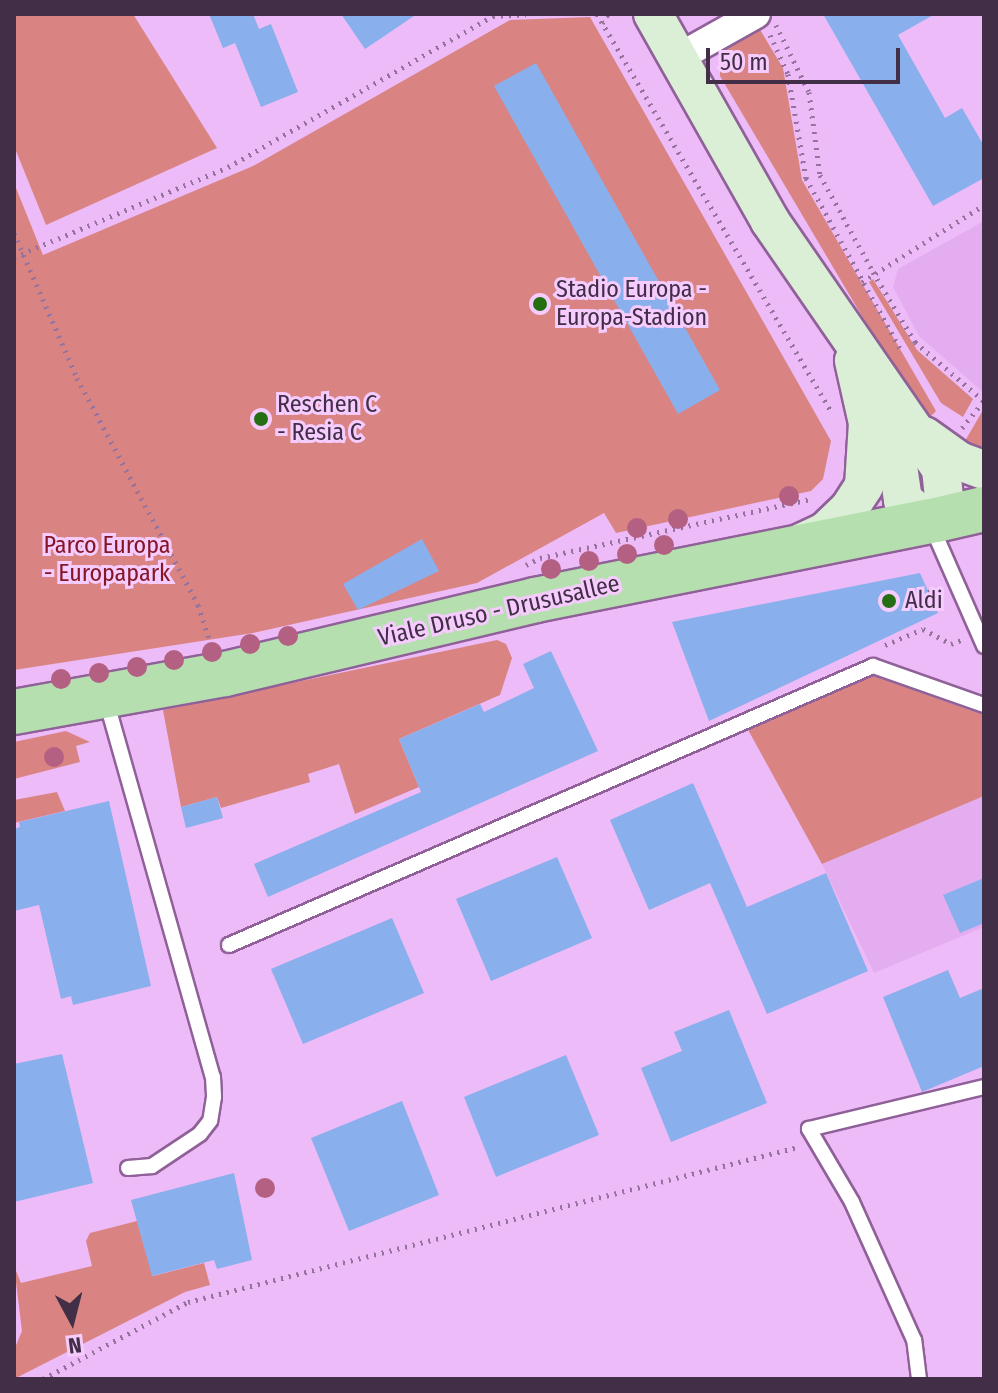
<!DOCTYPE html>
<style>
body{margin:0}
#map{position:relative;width:998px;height:1393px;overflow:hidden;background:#edbbf7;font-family:"Fira Sans Condensed",sans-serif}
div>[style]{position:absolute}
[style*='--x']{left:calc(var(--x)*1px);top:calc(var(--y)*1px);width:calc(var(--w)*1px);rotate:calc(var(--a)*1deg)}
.built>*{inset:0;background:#e4adf0}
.green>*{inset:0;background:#d98483}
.building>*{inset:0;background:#8aafed}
.path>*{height:5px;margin-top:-2.5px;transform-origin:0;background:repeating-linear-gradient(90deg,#95739c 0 2px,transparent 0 8px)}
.roads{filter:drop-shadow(2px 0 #8f6198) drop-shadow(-2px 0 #8f6198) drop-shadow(0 2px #8f6198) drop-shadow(0 -2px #8f6198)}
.service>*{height:14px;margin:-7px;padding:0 7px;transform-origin:7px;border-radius:7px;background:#fff}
.minor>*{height:28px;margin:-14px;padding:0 14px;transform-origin:14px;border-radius:14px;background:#fff}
.secondary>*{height:38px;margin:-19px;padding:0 19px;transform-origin:19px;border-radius:19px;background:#dbefd7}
.primary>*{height:44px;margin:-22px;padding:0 22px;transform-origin:22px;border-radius:22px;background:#b6dfaf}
.trees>*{width:20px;height:20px;margin:-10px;border-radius:50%;background:#b46083}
.dots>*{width:22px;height:22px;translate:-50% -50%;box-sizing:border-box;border:4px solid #f5ccfd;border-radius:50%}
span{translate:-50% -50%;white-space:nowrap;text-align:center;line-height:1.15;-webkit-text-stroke:6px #f5ccfd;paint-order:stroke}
.poi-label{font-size:24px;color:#422e46}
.left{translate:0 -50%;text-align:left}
.park-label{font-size:24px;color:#851624}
.street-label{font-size:24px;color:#422e46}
.frame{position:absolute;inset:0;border:16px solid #422e46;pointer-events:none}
.north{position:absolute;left:32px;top:1281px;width:80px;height:80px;-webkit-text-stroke:6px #f5ccfd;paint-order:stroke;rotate:173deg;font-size:22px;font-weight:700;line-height:32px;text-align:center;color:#422e46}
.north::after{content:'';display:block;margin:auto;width:28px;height:36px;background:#422e46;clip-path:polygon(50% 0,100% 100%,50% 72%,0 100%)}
.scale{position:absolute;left:706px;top:48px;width:194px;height:36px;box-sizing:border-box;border:4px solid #422e46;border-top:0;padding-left:10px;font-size:24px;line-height:28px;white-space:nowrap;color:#422e46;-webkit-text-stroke:6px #f5ccfd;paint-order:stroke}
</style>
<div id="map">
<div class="built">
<i style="clip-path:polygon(984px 221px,984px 393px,919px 336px,893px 287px,898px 269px)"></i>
<i style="clip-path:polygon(984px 796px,984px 927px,874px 973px,822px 864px)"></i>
</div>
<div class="green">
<i style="clip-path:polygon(14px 14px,133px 14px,217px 148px,46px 225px,14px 146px)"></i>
<i style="clip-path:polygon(590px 17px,831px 441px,823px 479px,811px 491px,616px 533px,604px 513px,477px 583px,253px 633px,14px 670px,14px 183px,43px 255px,253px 166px,510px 20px)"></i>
<i style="clip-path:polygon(759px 28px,783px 68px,802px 180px,936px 411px,928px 419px,911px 399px,720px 76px,720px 54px)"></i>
<i style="clip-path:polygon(873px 279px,917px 350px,973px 399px,963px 417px,941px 403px,869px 282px)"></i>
<i style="clip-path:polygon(983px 410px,984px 410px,984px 459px,961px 448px)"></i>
<i style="clip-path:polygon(497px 640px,506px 644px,512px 658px,500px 695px,399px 739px,419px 787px,355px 814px,339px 764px,308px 774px,310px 782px,221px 808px,217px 797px,181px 807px,163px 710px)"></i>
<i style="clip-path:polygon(871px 675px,984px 715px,984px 796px,822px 864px,747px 728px)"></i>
<i style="clip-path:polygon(66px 731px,90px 742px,76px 746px,80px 762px,14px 779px,14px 742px)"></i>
<i style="clip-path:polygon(57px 792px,65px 811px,14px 823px,14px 800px)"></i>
<i style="clip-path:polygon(137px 1221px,153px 1276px,204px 1263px,210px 1285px,185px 1292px,14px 1379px,14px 1350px,22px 1331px,14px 1266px,21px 1283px,92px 1266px,86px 1241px,90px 1233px)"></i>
</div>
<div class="building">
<i style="clip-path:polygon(209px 14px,253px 14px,259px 29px,271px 24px,298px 92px,261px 107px,235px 43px,223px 48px)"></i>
<i style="clip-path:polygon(341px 14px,417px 14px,365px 49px)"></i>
<i style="clip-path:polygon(823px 14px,935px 14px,898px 35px,945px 118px,962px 108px,984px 146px,984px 178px,933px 206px)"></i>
<i style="clip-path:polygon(536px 63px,720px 390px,678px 414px,494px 86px)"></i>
<i style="clip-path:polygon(422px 539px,439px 571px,358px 610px,343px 584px)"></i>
<i style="clip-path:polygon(920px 573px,938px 613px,709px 721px,672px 622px)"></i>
<i style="clip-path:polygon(551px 651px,598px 751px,268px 897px,254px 864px,421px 792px,399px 739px,480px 704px,484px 712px,534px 688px,523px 664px)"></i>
<i style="clip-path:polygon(693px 783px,747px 907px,826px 873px,868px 971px,767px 1014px,710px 883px,649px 910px,610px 820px)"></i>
<i style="clip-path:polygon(217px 797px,223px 818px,186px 828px,181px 807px)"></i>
<i style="clip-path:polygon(109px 801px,151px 986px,73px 1005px,71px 996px,61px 999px,39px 905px,14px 911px,14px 829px,20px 827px,19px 822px)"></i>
<i style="clip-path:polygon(557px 857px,592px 938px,491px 981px,456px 899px)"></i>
<i style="clip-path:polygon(984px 878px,984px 923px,960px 933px,943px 895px)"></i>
<i style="clip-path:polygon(392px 918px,424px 993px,303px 1044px,271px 969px)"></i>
<i style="clip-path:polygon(948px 970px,960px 998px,984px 988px,984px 1066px,922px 1092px,883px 997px)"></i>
<i style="clip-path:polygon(729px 1010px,767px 1103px,671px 1142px,641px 1068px,682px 1051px,674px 1032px)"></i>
<i style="clip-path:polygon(62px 1054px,93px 1183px,14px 1202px,14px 1064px)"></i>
<i style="clip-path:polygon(566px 1055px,599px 1135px,496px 1177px,464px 1097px)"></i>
<i style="clip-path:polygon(402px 1101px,439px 1195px,349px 1231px,311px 1138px)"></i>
<i style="clip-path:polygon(234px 1173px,252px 1260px,217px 1269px,214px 1260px,152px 1276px,131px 1200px)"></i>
</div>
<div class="path">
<i style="--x:597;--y:14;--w:463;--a:59.5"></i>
<i style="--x:602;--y:23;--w:11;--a:-56"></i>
<i style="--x:776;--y:25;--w:75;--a:63.8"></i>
<i style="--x:809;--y:92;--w:84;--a:82.5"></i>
<i style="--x:820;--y:175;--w:111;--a:61.3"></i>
<i style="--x:873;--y:272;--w:82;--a:59"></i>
<i style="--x:915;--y:342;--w:91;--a:40.5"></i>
<i style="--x:770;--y:35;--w:43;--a:65.2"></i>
<i style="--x:788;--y:74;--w:106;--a:80.2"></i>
<i style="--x:806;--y:178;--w:196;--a:61.1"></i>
<i style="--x:14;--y:233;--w:158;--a:66.5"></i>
<i style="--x:77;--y:378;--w:257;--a:61.9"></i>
<i style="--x:198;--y:605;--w:39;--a:72"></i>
<i style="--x:14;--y:257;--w:232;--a:-22.8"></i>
<i style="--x:228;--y:167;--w:305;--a:-29.7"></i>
<i style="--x:493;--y:16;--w:33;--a:-3"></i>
<i style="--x:862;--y:282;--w:144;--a:-32.3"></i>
<i style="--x:962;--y:428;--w:35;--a:-51"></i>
<i style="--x:526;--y:565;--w:16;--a:-27"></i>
<i style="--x:540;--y:558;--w:277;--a:-12.3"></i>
<i style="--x:928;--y:592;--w:14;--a:-21"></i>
<i style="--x:885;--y:645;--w:41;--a:-22.8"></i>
<i style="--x:923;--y:629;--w:32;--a:28"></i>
<i style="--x:951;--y:644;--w:11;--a:-22"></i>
<i style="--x:43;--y:1379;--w:164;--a:-28"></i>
<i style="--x:188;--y:1302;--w:629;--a:-14.26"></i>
</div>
<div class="roads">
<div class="service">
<i style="--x:931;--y:525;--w:132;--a:66.3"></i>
<i style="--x:106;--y:700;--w:392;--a:74.2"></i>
<i style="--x:213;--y:1077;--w:20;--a:87"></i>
<i style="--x:214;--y:1097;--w:24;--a:99"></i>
<i style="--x:210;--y:1121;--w:16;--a:128"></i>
<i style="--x:200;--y:1134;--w:58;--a:146.3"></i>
<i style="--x:152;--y:1166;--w:24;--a:175"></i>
<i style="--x:229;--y:945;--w:702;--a:-23.42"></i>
<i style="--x:873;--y:666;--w:118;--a:19.4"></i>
<i style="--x:919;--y:1379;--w:39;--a:-97"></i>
<i style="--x:914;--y:1340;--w:151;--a:-114.2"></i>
<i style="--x:852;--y:1202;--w:85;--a:-120.5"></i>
<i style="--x:809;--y:1129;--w:180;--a:-13.5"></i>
</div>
<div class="minor">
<i style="--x:674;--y:60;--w:94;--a:-29.3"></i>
</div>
<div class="secondary">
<i style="--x:653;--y:14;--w:238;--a:60.5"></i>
<i style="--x:770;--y:221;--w:301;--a:55.4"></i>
<i style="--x:941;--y:469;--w:30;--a:84"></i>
<i style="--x:944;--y:499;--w:27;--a:124"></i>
<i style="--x:880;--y:404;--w:38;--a:68"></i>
<i style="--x:894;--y:439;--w:62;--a:81.6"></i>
<i style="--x:903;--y:500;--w:33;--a:39"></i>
<i style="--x:924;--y:436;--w:43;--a:35.5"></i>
<i style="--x:959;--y:461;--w:27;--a:20"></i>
<i style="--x:801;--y:543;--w:26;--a:-25"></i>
<i style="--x:825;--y:532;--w:33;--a:-44"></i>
<i style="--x:849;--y:509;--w:27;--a:-57"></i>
<i style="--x:864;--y:486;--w:63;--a:-86.4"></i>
<i style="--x:868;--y:423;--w:64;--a:-102.7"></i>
</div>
<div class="primary">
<i style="--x:936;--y:520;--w:49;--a:-12.9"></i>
<i style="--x:14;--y:712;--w:214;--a:-10.2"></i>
<i style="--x:225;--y:674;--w:319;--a:-13.4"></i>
<i style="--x:535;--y:600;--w:402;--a:-11.3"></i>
</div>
</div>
<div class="trees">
<i style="left:789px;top:496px"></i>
<i style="left:678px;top:519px"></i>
<i style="left:637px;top:528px"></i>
<i style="left:664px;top:545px"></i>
<i style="left:627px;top:554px"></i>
<i style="left:589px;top:561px"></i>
<i style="left:551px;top:569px"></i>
<i style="left:288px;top:636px"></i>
<i style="left:250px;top:644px"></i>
<i style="left:212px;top:652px"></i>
<i style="left:174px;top:660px"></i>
<i style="left:137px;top:667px"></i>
<i style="left:99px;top:673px"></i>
<i style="left:61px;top:679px"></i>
<i style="left:54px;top:757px"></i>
<i style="left:265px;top:1188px"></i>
</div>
<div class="dots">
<i style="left:540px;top:304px;background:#236f12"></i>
<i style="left:261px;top:419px;background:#236f12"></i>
<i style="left:889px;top:601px;background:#236f12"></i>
</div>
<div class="poi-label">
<span class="left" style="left:556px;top:304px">Stadio Europa -<br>Europa-Stadion</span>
<span class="left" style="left:277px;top:419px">Reschen C<br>- Resia C</span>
<span class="left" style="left:905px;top:601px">Aldi</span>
</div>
<div class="park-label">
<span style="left:107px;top:560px">Parco Europa<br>- Europapark</span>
</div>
<div class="street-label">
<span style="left:499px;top:611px;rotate:-13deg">Viale Druso - Drususallee</span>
</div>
<div class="frame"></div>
<div class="north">N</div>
<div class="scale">50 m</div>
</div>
